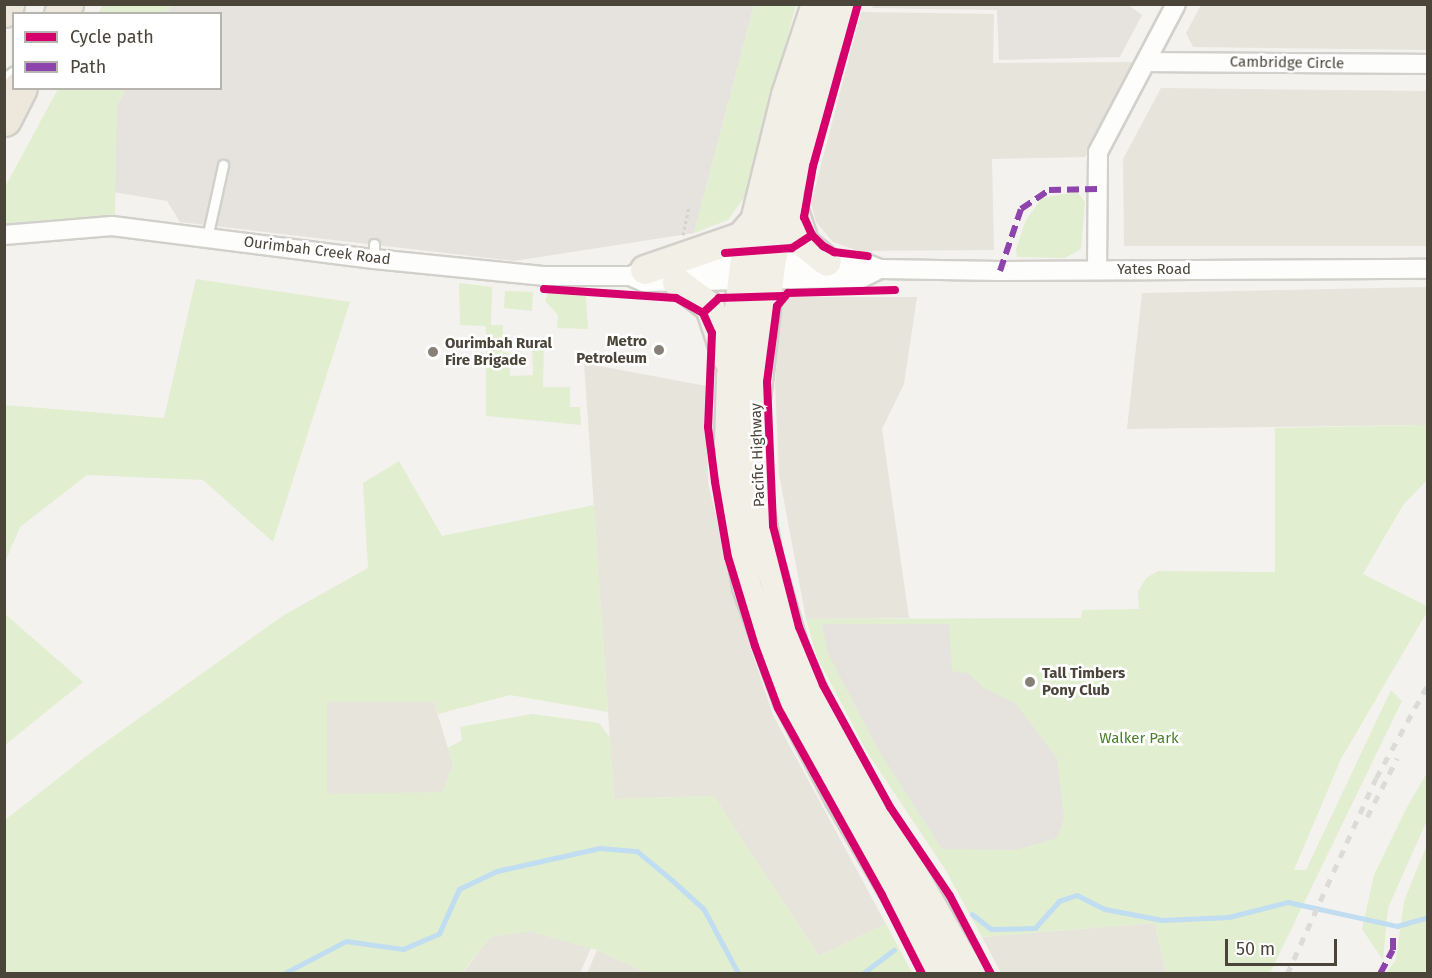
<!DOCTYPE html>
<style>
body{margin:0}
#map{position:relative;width:1432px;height:978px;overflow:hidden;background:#f4f2ee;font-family:"Fira Sans",sans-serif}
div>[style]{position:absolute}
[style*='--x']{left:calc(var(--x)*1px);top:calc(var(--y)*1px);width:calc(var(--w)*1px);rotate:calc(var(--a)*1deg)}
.residential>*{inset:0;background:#e7e4dc}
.industrial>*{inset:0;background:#e6e2de}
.green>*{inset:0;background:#e1eecf}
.parking>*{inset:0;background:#e6e3df}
.stream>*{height:4.5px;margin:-2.25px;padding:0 2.25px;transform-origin:2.25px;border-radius:2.25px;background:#c0ddf1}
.path>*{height:3px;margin-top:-1.5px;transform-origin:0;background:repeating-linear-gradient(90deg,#d3d2cc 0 3px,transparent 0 6px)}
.roads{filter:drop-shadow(2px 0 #d2d0cb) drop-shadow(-2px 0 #d2d0cb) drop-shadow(0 2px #d2d0cb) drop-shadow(0 -2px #d2d0cb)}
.lane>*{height:9px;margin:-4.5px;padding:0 4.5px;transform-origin:4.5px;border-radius:4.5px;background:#fdfdfc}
.street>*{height:18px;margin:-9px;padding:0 9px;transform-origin:9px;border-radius:9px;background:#fdfdfc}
.primary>*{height:28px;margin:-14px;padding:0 14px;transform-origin:14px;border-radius:14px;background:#f2efe6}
.highway>*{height:33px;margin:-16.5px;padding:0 16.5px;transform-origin:16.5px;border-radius:16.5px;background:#ede8db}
.rail>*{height:4.5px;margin-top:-2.25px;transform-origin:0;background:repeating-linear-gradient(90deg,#dbdbda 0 8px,transparent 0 16px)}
.quiet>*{height:6px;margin-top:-3px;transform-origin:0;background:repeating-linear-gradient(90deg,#8e44ad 0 12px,transparent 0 18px)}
.cycleway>*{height:8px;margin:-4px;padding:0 4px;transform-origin:4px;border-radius:4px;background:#d6006c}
.dots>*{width:16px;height:16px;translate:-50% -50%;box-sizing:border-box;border:3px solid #fff;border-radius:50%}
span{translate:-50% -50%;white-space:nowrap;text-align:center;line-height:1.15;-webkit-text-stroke:5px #fff;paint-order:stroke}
.street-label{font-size:15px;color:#4b4439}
.poi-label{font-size:15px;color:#4b4439;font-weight:700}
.right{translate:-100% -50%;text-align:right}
.left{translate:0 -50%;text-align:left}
.park-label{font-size:15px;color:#4a7f2a}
.frame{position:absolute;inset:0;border:6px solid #4b4439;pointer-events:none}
.legend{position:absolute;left:12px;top:12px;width:210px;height:78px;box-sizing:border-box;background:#fff;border:2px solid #b7b4b0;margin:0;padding:8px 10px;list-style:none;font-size:18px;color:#4b4439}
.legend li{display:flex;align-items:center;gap:12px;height:30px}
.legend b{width:30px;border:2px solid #b7b4b0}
.scale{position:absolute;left:1225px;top:939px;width:112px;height:27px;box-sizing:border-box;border:3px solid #4b4439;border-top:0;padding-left:8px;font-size:18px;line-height:21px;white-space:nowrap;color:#4b4439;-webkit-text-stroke:4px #fff;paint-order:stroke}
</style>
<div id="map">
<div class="residential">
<i style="clip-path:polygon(1201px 5px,1427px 5px,1427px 50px,1193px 47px,1186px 33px)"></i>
<i style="clip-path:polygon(861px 12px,994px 14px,993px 63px,1139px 62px,1085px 157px,992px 159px,994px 250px,858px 251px,833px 242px,816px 222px,811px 203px)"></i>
<i style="clip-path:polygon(1161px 88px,1427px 91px,1427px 246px,1124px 246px,1123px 159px)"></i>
<i style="clip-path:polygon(1427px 287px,1427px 425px,1127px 429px,1142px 293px)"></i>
<i style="clip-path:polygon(790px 297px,917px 297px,904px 384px,882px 429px,909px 618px,806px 619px,779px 474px,775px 384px,781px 306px)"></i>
<i style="clip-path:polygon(584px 363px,706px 386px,708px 482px,739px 613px,773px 715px,886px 924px,819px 956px,714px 796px,614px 799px)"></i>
<i style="clip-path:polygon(327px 702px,434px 702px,453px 765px,442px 793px,327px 794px)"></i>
<i style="clip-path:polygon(1155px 923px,1166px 973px,1001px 973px,982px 937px)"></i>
<i style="clip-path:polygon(529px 931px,591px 948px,580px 973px,462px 974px,490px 937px)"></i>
<i style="clip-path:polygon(597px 950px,647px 973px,587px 974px)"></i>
</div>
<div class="industrial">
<i style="clip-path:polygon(172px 5px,754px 5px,694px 233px,514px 261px,180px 222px,167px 201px,113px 192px,117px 105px,126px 89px,220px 88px,220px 14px,166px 13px)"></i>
</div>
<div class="green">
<i style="clip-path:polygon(103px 5px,103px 4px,172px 5px,166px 13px,98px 13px)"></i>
<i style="clip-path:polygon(754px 5px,796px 5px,746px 195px,728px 220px,694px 233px)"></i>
<i style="clip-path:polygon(58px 89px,126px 89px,117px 105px,115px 218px,6px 225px,5px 187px)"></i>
<i style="clip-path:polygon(1077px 192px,1085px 202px,1081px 249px,1065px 258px,1017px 257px,1016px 249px,1026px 220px,1042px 198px)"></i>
<i style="clip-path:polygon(196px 279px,350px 302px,273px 542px,203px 480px,87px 475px,20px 527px,5px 562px,5px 405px,164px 418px)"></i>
<i style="clip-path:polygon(459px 283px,492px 287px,491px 325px,503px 325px,502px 352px,509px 353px,510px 376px,533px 375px,532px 344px,544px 344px,543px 387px,570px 387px,570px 407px,580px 407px,581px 425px,486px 416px,486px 326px,460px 325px)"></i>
<i style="clip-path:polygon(505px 291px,533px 292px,532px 311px,504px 308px)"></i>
<i style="clip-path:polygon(548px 293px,586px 296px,588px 329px,557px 328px,558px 315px,545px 301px)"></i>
<i style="clip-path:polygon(1427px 425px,1427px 480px,1403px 505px,1363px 574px,1427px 606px,1427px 612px,1341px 759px,1294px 870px,1306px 870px,1391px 690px,1402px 701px,1270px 973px,1166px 973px,1155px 923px,982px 937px,945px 869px,867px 752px,817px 657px,806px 619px,1081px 618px,1082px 610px,1139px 609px,1138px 592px,1146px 578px,1158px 571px,1275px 572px,1275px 428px)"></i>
<i style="clip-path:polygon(399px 461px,442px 536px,594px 505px,608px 712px,510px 695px,438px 714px,434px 702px,327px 702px,327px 794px,442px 792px,453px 765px,448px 748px,462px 740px,460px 727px,532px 714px,599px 723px,610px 738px,614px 799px,714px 796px,819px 956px,886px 924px,912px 973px,647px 973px,597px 950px,529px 931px,490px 937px,462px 973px,5px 973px,5px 820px,93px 751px,284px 615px,368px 568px,363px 483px)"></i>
<i style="clip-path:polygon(5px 614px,83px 682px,5px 745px)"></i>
<i style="clip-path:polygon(1427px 773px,1427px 820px,1388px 908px,1383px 960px,1362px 929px,1374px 875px,1407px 807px)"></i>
<i style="clip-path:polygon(1427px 845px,1427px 973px,1386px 973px,1396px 960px,1404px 901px)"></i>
</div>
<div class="parking">
<i style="clip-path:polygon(874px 4px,1127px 4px,1142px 15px,1120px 57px,999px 60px,997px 10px,872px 8px)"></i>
<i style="clip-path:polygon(822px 624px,949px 624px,952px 671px,968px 673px,984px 688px,1015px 703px,1057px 758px,1064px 818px,1057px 838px,1016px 850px,942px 849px,876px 746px,828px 653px)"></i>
</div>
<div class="stream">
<i style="--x:972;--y:914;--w:24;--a:38"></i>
<i style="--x:991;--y:929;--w:44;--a:-1.3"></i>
<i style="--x:1035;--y:928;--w:36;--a:-48"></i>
<i style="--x:1059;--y:901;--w:19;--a:-18"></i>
<i style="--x:1077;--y:895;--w:31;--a:27"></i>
<i style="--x:1105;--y:909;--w:58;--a:10.9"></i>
<i style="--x:1162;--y:920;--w:67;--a:-2.6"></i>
<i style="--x:1229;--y:917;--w:61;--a:-14.3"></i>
<i style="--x:1288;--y:902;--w:112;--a:12.4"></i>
<i style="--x:1397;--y:926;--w:32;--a:-16"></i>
<i style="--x:91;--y:974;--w:60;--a:0"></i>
<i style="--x:283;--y:974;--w:71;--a:-27.6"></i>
<i style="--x:346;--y:941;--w:58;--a:8"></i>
<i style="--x:403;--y:949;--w:39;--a:-23"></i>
<i style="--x:439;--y:934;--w:49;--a:-66"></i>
<i style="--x:459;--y:889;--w:42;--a:-25.3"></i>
<i style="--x:497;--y:871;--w:106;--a:-12.6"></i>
<i style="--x:600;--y:848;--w:37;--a:5"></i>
<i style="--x:637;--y:851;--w:45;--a:39.6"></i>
<i style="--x:672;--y:880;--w:43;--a:42.2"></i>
<i style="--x:704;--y:909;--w:74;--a:61.7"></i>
<i style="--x:862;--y:974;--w:40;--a:-37"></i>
</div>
<div class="path">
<i style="--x:683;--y:235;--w:30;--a:-78"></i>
</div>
<div class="roads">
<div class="lane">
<i style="--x:4;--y:78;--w:12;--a:-35"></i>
<i style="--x:207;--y:238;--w:75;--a:-77.6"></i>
<i style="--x:374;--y:259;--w:15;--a:-90"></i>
</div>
<div class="street">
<i style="--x:1147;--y:62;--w:281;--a:0.4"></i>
<i style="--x:4;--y:235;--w:108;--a:-4.8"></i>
<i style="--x:112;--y:226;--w:264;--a:7.2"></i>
<i style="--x:374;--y:259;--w:172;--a:5.7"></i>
<i style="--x:545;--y:276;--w:85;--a:0"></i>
<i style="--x:630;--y:276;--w:16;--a:-22"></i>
<i style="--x:645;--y:270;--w:146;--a:-3.1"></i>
<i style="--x:791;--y:262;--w:71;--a:0"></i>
<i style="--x:862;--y:262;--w:19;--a:21"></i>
<i style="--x:880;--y:269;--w:120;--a:1"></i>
<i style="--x:1000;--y:271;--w:428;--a:-0.3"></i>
<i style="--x:1097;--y:270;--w:118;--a:-89.5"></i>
<i style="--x:1098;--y:152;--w:167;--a:-62.2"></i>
<i style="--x:630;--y:276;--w:15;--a:23"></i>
<i style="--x:644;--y:282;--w:218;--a:-1.1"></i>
<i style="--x:862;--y:278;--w:20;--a:-27"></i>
</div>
<div class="primary">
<i style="--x:816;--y:4;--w:96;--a:108.2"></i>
<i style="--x:786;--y:95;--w:176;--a:103.8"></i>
<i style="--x:744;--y:266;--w:112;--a:96.7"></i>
<i style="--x:731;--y:377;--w:67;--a:91.7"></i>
<i style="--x:729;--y:444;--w:73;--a:85.3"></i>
<i style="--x:735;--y:517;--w:71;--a:80.3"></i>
<i style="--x:747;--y:587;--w:119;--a:70.3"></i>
<i style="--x:787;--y:699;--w:113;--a:62.1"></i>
<i style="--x:840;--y:799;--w:203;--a:59.8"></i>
<i style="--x:843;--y:4;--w:52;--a:110.2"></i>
<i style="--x:825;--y:53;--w:218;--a:104.4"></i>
<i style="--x:771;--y:264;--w:154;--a:96.3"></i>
<i style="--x:754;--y:417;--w:83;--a:87.2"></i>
<i style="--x:758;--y:500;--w:58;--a:80"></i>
<i style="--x:768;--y:557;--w:98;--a:74"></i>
<i style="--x:795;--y:651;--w:85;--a:65.8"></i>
<i style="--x:830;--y:729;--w:283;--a:60.1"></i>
<i style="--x:789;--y:196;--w:51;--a:71.6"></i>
<i style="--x:805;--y:244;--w:28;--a:39"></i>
<i style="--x:645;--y:270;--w:102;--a:-19"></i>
<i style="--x:741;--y:237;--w:18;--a:-49"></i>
<i style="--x:677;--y:282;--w:41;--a:37.1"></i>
<i style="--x:710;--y:307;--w:54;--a:71.6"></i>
</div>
<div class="highway">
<i style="--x:4;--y:10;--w:7;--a:-63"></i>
<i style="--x:61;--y:14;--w:11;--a:-63"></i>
<i style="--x:4;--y:119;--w:35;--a:-63"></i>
</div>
</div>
<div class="rail">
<i style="--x:1367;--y:817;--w:66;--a:-63"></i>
<i style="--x:1287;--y:974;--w:215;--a:-65.6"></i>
<i style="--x:1376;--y:778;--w:107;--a:-61"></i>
</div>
<div class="quiet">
<i style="--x:1000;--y:271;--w:65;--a:-71.3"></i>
<i style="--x:1021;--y:209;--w:34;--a:-34"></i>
<i style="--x:1049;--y:190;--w:49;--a:-1.2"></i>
<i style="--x:1380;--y:974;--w:27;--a:-62"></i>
<i style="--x:1393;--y:950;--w:15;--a:-90"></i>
</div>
<div class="cycleway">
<i style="--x:858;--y:4;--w:168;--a:105.5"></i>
<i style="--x:813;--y:166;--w:52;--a:100"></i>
<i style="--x:804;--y:217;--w:20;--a:66"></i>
<i style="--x:812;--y:235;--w:16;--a:45"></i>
<i style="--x:823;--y:246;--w:13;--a:29"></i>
<i style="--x:834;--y:252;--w:34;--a:7"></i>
<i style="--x:725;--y:253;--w:67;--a:-4.3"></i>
<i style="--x:792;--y:248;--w:24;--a:-33"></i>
<i style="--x:544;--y:289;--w:132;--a:3.9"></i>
<i style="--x:676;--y:298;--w:31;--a:29"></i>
<i style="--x:703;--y:313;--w:22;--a:66"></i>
<i style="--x:712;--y:333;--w:94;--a:92.4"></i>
<i style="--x:708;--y:427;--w:55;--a:82.7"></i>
<i style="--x:715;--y:482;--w:76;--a:80.2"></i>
<i style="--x:728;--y:557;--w:93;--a:73.1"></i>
<i style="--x:755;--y:646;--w:66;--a:69.6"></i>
<i style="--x:778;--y:708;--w:214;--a:60.9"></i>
<i style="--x:882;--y:895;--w:89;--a:63.1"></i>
<i style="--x:895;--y:290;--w:107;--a:178.4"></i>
<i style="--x:788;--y:293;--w:17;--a:130"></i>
<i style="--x:777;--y:306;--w:77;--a:97.5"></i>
<i style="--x:767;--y:382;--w:144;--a:87.6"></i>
<i style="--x:773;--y:526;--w:104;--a:75.6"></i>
<i style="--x:799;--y:627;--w:63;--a:67.5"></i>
<i style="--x:823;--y:685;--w:139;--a:61.2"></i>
<i style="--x:890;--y:807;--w:107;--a:56"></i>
<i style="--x:950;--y:896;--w:88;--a:62.3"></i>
<i style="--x:703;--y:313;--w:22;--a:-43"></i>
<i style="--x:719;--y:298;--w:64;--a:-1.8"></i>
</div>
<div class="dots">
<i style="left:659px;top:350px;background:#868178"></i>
<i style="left:433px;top:352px;background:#868178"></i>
<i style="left:1030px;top:682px;background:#868178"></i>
</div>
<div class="street-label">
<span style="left:1287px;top:63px;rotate:1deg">Cambridge Circle</span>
<span style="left:317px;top:251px;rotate:7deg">Ourimbah Creek Road</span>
<span style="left:1154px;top:270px">Yates Road</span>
<span style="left:758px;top:455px;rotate:-92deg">Pacific Highway</span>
</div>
<div class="poi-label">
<span class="right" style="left:647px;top:350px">Metro<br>Petroleum</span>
<span class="left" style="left:445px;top:352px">Ourimbah Rural<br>Fire Brigade</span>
<span class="left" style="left:1042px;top:682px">Tall Timbers<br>Pony Club</span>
</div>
<div class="park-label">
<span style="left:1139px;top:739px">Walker Park</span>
</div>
<div class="frame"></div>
<ul class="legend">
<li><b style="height:8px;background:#d6006c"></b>Cycle path</li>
<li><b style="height:8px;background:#8e44ad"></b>Path</li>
</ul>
<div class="scale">50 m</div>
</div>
